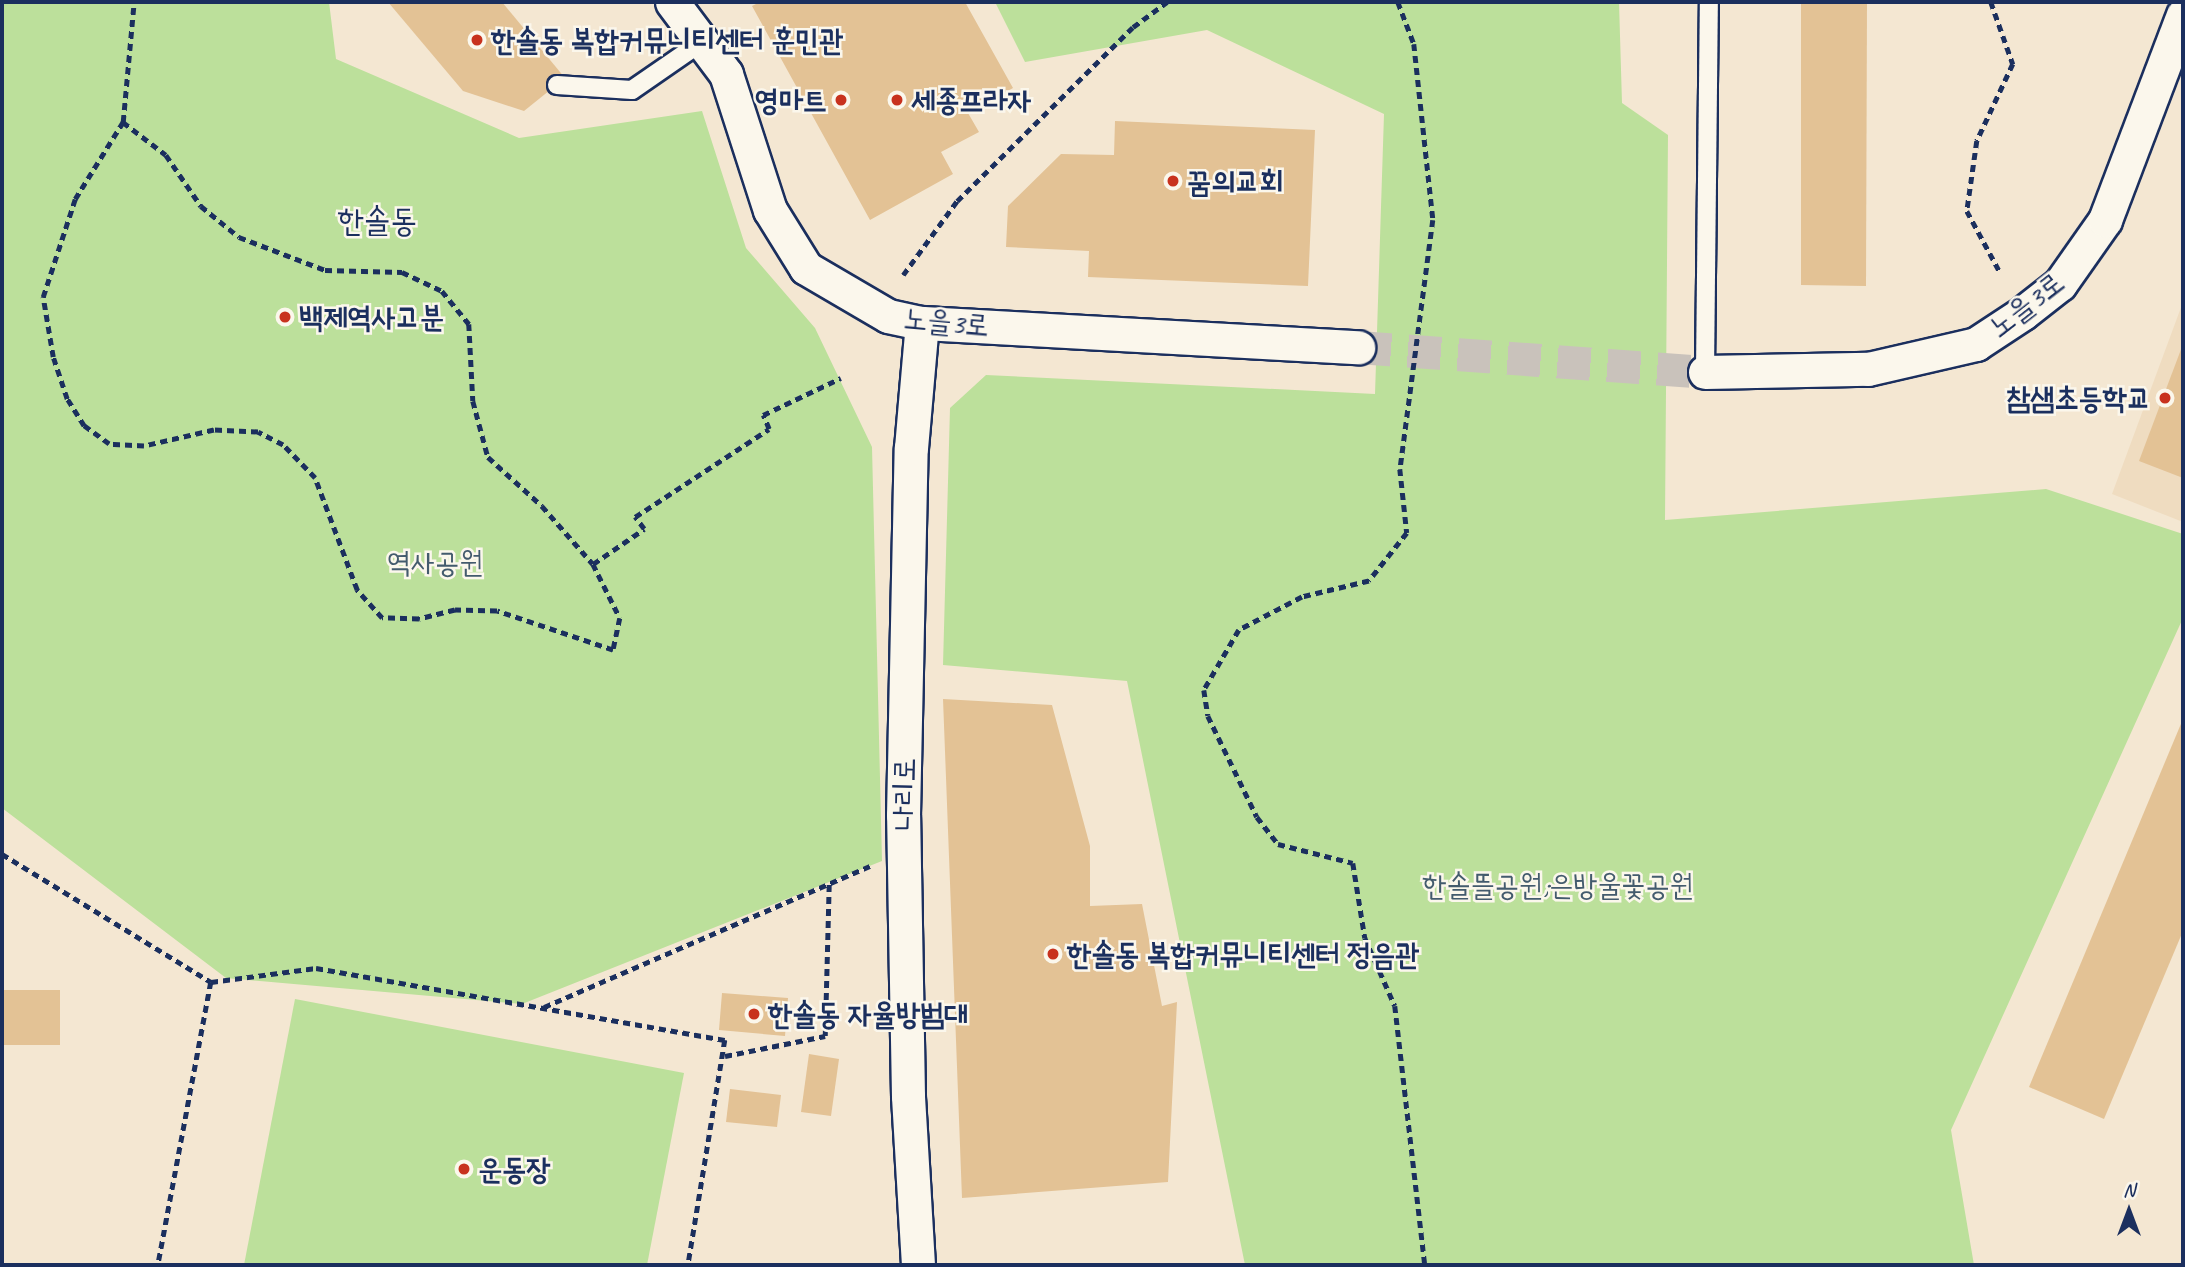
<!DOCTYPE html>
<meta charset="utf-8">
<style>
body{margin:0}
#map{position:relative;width:2185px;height:1267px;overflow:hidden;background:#f4e7d2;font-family:Caveat,"Poor Story",sans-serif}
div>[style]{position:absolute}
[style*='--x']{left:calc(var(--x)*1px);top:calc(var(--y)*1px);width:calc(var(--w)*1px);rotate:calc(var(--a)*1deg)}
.built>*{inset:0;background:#efdcc0}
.green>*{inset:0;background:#bce09b}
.building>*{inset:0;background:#e3c295}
.street-tunnel>*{height:33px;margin-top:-16.5px;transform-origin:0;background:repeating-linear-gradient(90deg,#c9c2bb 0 33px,transparent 0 50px)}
.path>*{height:4.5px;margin-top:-2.25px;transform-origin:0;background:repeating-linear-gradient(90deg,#1b2f5e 0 7px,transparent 0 12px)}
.roads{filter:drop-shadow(2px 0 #1b2f5e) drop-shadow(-2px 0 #1b2f5e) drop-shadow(0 2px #1b2f5e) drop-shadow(0 -2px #1b2f5e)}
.lane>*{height:18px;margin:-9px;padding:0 9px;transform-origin:9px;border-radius:9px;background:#fbf7ec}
.street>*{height:33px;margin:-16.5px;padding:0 16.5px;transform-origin:16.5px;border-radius:16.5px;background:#fbf7ec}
.dots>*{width:19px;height:19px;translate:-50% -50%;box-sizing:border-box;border:4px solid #fbf7ec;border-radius:50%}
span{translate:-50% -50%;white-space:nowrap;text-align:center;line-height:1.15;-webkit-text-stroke:5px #fbf7ec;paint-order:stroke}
.poi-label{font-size:30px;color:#1b2f5e;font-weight:700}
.left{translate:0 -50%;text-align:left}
.right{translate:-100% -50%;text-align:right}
.street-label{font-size:30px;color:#1b2f5e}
.park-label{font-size:30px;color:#435b6d}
.quarter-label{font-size:33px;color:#1b2f5e}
.frame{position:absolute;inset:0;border:4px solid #1b2f5e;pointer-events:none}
.north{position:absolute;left:2094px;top:1176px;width:70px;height:70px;-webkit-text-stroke:5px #fbf7ec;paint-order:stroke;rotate:0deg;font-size:19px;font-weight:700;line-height:28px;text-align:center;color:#1b2f5e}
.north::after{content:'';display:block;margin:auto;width:24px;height:32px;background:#1b2f5e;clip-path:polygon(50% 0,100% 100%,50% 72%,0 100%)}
</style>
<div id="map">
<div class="built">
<i style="clip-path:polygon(2183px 302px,2183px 522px,2112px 494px)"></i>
</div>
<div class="green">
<i style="clip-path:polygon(2px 2px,329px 2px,336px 59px,519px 138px,702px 111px,746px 248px,815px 328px,872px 447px,882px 861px,522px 1004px,226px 978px,2px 808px)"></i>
<i style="clip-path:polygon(995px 2px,1619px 2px,1622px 103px,1668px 135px,1665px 520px,2046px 489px,2183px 534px,2183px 618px,1951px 1130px,1974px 1265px,1245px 1265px,1127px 681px,943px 665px,950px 408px,986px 375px,1375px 394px,1384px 114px,1207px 30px,1025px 62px)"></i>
<i style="clip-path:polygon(295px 999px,684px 1073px,647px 1265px,244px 1265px)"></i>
</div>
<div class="building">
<i style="clip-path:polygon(388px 2px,502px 2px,565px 78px,524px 111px,463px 91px)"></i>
<i style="clip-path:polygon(760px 2px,965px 2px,1013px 88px,968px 113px,979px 132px,941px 152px,953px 174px,870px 220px,752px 6px)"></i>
<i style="clip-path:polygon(1801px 2px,1867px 2px,1866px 286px,1801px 285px)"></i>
<i style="clip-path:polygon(1115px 121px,1315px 130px,1308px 286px,1088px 277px,1089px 251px,1006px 247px,1008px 206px,1061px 154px,1114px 155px)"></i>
<i style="clip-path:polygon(2183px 344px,2183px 478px,2139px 461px)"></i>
<i style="clip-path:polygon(943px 699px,1052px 705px,1090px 846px,1090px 906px,1142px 904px,1162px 1006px,1177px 1002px,1168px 1182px,962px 1198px)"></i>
<i style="clip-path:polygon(2183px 719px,2183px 931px,2104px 1119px,2029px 1087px)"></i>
<i style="clip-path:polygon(2px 990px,60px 990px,60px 1045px,2px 1045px)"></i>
<i style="clip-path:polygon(722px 993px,788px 998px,785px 1036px,719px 1030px)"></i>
<i style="clip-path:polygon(809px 1054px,839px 1059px,831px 1116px,801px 1112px)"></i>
<i style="clip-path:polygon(730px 1089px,781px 1095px,777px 1127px,726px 1122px)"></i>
</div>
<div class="street-tunnel">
<i style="--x:1358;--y:347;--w:348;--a:4.1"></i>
</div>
<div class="path">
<i style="--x:1398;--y:2;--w:45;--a:69.1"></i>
<i style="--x:1414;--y:44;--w:177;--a:83.8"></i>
<i style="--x:1433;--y:220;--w:251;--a:97.5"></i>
<i style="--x:1400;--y:469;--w:64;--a:83.8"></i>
<i style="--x:1407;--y:533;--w:61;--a:128.4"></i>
<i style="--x:1369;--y:581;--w:69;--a:166.6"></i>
<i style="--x:1302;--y:597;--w:71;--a:152.4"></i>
<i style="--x:1239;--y:630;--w:69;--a:120.3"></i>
<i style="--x:1204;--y:690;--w:26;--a:81"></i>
<i style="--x:1208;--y:716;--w:112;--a:64.1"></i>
<i style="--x:1257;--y:817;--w:34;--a:52"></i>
<i style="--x:1278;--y:844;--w:77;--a:14.2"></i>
<i style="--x:1353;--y:863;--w:76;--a:80.9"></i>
<i style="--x:1365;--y:938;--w:74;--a:66.2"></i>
<i style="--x:1395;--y:1006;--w:261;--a:83.4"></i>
<i style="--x:1991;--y:2;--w:66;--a:70.5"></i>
<i style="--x:2013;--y:64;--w:85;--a:115.1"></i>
<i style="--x:1977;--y:141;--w:71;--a:98.1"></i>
<i style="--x:1967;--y:211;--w:69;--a:61.6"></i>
<i style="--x:123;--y:122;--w:54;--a:37.5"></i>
<i style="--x:166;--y:155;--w:62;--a:55.5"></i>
<i style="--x:201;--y:206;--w:49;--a:39.2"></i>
<i style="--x:239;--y:237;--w:92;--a:21"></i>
<i style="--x:325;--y:270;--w:77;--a:1.5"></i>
<i style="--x:402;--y:272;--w:44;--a:25.4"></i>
<i style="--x:442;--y:291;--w:43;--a:50.7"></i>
<i style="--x:469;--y:324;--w:77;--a:87"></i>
<i style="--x:473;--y:401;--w:58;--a:75"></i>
<i style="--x:488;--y:457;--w:73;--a:42.2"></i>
<i style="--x:542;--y:506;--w:77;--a:48.7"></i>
<i style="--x:593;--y:564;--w:60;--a:63.4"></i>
<i style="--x:620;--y:618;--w:33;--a:102"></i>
<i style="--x:613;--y:650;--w:122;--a:-161.4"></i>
<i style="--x:497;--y:611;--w:42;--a:-178.6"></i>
<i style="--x:455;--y:610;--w:37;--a:166"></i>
<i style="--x:419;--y:619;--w:37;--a:-178"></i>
<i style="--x:382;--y:618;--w:38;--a:-132"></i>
<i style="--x:357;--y:590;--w:120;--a:-110.6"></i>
<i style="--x:315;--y:478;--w:46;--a:-134.1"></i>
<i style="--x:283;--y:445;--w:28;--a:-153"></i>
<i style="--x:258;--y:432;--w:44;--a:-177.4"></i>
<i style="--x:214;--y:430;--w:72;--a:167.1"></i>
<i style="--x:144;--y:446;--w:35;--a:-177"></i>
<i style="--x:109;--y:444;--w:31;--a:-144"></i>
<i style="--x:84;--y:426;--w:32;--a:-122"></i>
<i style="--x:67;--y:399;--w:44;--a:-108.4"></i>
<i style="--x:53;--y:357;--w:61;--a:-99.5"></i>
<i style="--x:43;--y:297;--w:103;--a:-71.9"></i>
<i style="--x:75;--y:199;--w:91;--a:-58.1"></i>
<i style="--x:123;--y:122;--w:121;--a:-84.8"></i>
<i style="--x:903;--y:275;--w:92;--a:-53.9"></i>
<i style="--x:957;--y:201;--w:247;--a:-44.7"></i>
<i style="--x:1133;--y:27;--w:42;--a:-36.3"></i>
<i style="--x:593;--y:564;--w:62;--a:-34.5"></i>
<i style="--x:644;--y:529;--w:15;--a:-127"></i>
<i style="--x:635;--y:517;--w:160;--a:-33.3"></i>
<i style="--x:769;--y:429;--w:15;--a:-113"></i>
<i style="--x:763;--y:415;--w:86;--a:-25.4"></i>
<i style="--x:2;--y:854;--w:245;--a:31.5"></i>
<i style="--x:211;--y:982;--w:288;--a:100.6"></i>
<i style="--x:211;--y:982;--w:106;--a:-7.6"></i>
<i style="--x:316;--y:968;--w:415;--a:10"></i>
<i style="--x:725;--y:1040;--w:228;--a:99.3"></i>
<i style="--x:544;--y:1007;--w:355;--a:-23.4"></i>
<i style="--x:725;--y:1056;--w:102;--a:-11.3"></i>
<i style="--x:825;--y:1036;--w:154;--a:-88.5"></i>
</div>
<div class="roads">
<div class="lane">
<i style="--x:557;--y:85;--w:75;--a:3.8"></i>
<i style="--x:632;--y:90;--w:86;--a:-34.6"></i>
<i style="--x:1705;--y:372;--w:370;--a:-89.4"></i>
</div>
<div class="street">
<i style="--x:672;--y:2;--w:90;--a:53.1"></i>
<i style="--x:726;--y:74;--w:143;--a:72.1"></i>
<i style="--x:770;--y:210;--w:68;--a:58.2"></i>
<i style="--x:806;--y:268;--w:95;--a:30.3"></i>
<i style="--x:888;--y:316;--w:35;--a:12"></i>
<i style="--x:922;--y:323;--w:437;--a:3.2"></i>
<i style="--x:1705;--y:372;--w:163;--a:-1.1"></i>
<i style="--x:1868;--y:369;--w:111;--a:-13"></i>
<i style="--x:1976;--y:344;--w:56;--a:-33.4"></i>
<i style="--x:2023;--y:313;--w:47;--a:-38.1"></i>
<i style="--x:2060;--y:284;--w:78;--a:-54.9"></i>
<i style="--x:2105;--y:220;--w:219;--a:-69.2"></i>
<i style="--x:918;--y:1265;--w:169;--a:-93.4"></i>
<i style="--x:908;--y:1096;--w:281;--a:-91"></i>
<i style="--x:903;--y:815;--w:367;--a:-88.8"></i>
<i style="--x:911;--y:448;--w:125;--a:-85"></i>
</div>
</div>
<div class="dots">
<i style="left:477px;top:40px;background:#c8321e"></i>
<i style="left:841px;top:100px;background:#c8321e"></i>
<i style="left:897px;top:100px;background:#c8321e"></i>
<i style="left:1173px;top:181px;background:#c8321e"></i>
<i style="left:285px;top:317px;background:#c8321e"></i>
<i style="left:2165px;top:398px;background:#c8321e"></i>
<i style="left:1053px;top:954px;background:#c8321e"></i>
<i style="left:754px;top:1014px;background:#c8321e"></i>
<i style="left:464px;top:1169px;background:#c8321e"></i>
</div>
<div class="poi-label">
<span class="left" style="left:491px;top:40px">한솔동 복합커뮤니티센터 훈민관</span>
<span class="right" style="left:827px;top:100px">영마트</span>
<span class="left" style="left:911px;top:100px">세종프라자</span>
<span class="left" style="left:1187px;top:181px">꿈의교회</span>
<span class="left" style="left:299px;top:317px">백제역사고분</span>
<span class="right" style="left:2151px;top:398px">참샘초등학교</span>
<span class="left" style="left:1067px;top:954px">한솔동 복합커뮤니티센터 정음관</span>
<span class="left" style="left:768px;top:1014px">한솔동 자율방범대</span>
<span class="left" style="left:478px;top:1169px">운동장</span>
</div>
<div class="street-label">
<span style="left:2026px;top:305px;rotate:-38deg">노을3로</span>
<span style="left:946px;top:322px;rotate:5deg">노을3로</span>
<span style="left:904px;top:794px;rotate:-89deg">나리로</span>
</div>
<div class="park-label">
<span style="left:435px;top:562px">역사공원</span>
<span style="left:1558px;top:885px">한솔뜰공원;은방울꽃공원</span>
</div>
<div class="quarter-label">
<span style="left:377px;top:221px">한솔동</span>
</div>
<div class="frame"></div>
<div class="north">N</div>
</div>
